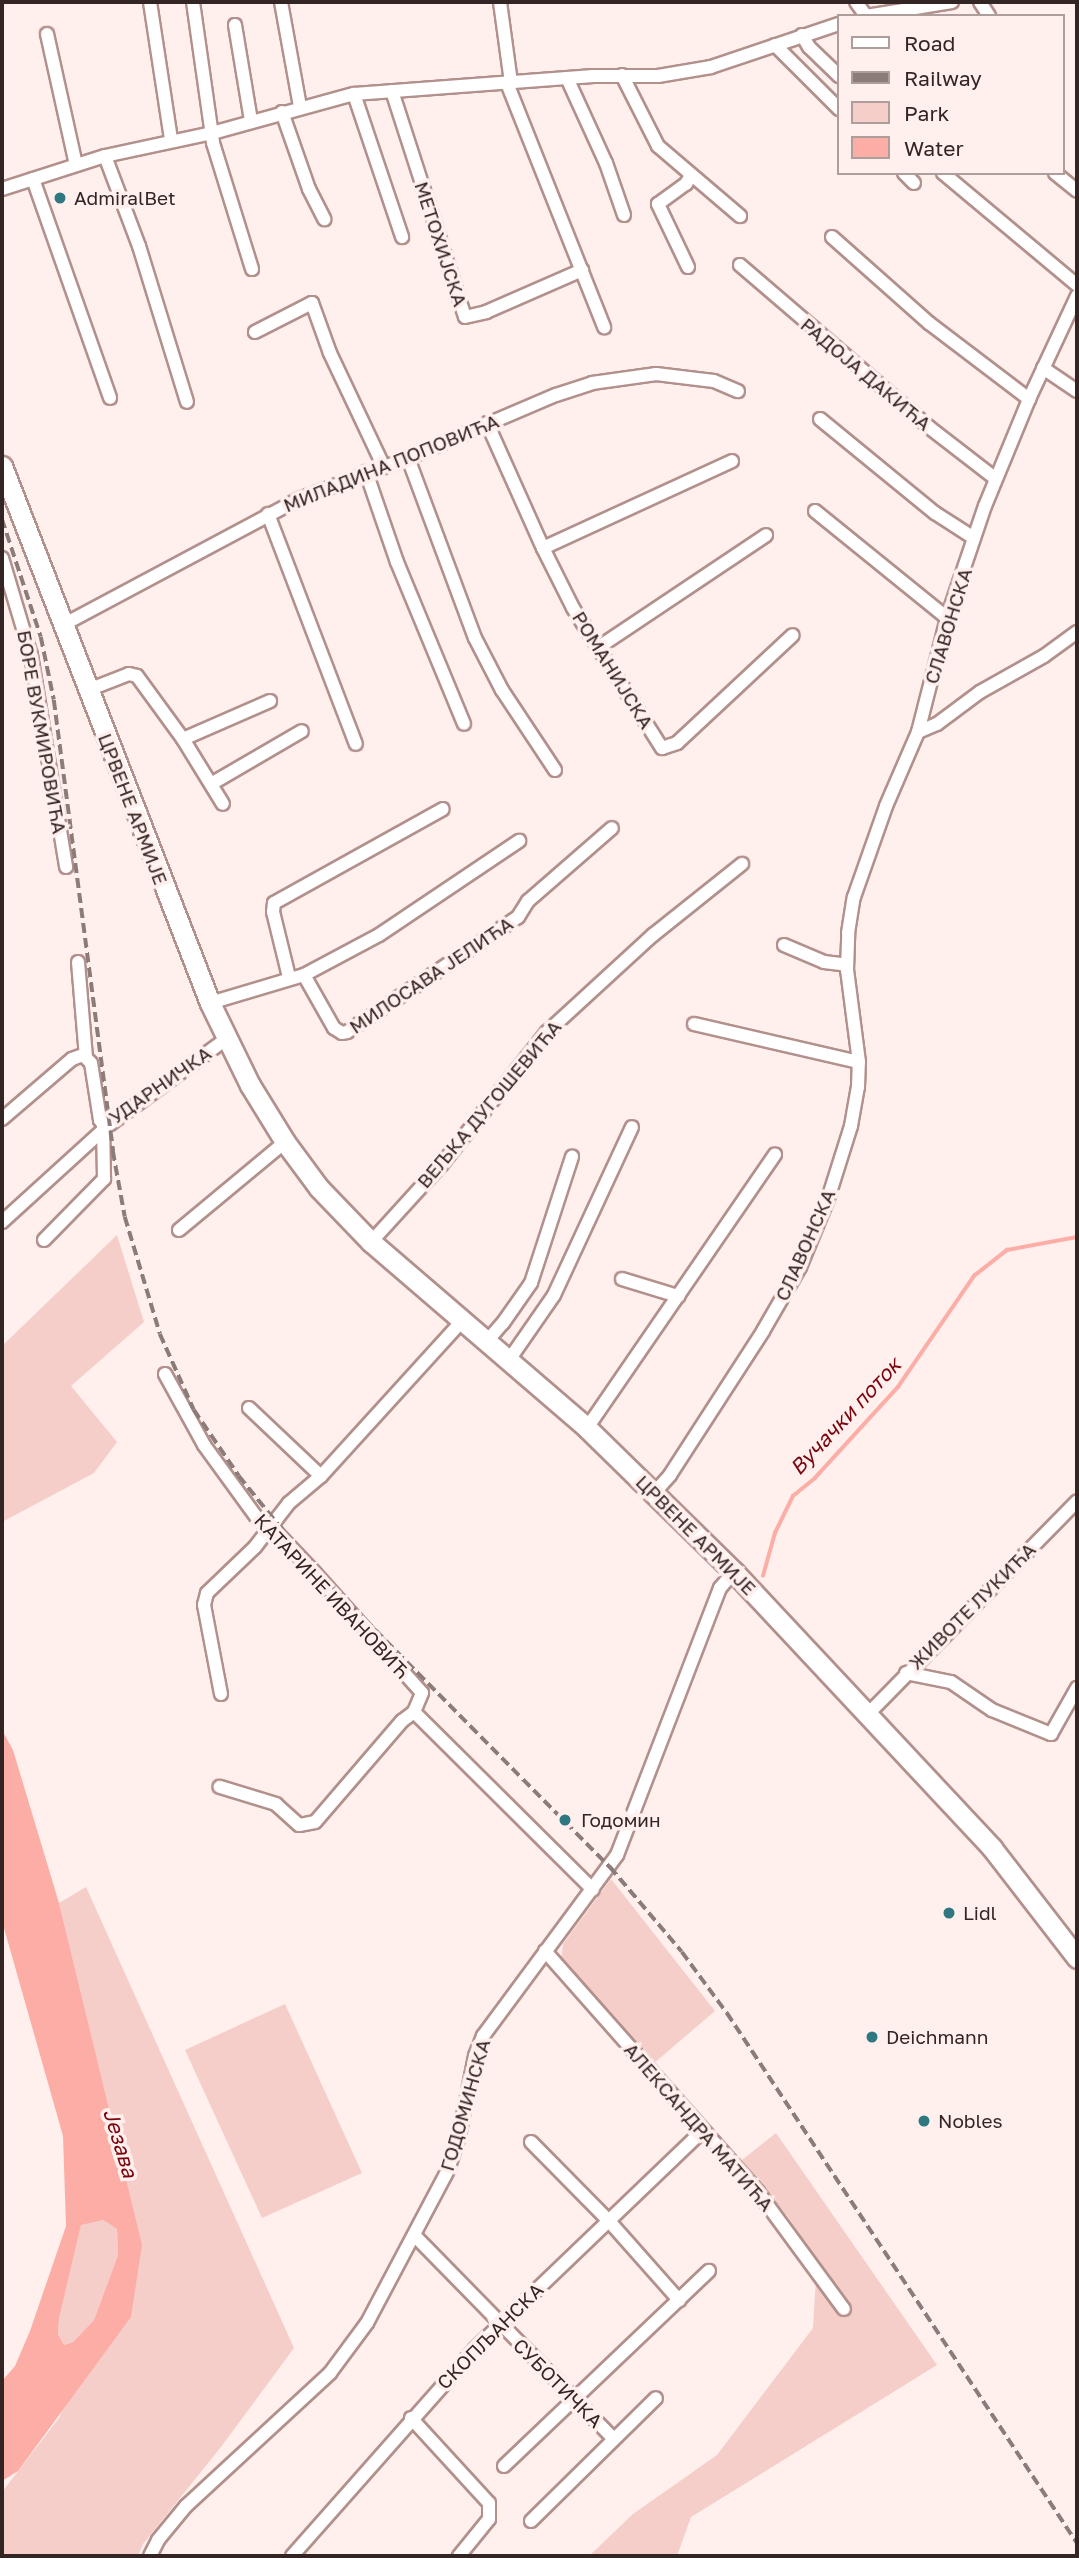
<!DOCTYPE html>
<meta charset="utf-8">
<style>
body{margin:0}
#map{position:relative;width:1079px;height:2558px;overflow:hidden;background:#ffefed;font-family:"Golos Text",sans-serif}
div>[style]{position:absolute}
[style*='--x']{left:calc(var(--x)*1px);top:calc(var(--y)*1px);width:calc(var(--w)*1px);rotate:calc(var(--a)*1deg)}
.green>*{inset:0;background:#f6cec9}
.water>*{inset:0;background:#fcaea6}
.stream>*{height:3.5px;margin:-1.75px;padding:0 1.75px;transform-origin:1.75px;border-radius:1.75px;background:#fcaea6}
.roads{filter:drop-shadow(2px 0 #b2908c) drop-shadow(-2px 0 #b2908c) drop-shadow(0 2px #b2908c) drop-shadow(0 -2px #b2908c)}
.minor>*{height:12px;margin:-6px;padding:0 6px;transform-origin:6px;border-radius:6px;background:#fff}
.secondary>*{height:19px;margin:-9.5px;padding:0 9.5px;transform-origin:9.5px;border-radius:9.5px;background:#fff}
.rail>*{height:3.5px;margin-top:-1.75px;transform-origin:0;background:repeating-linear-gradient(90deg,#8b7c7a 0 10px,transparent 0 15px)}
.dots>*{width:19px;height:19px;translate:-50% -50%;box-sizing:border-box;border:4px solid #ffefed;border-radius:50%}
span{translate:-50% -50%;white-space:nowrap;text-align:center;line-height:1.15;-webkit-text-stroke:7px #ffefed;paint-order:stroke}
.poi-label{font-size:19px;color:#332523}
.left{translate:0 -50%;text-align:left}
.street-label{font-size:19px;color:#332523}
.water-label{font-size:21px;color:#7b050e;font-style:italic}
.frame{position:absolute;inset:0;border:4px solid #332523;pointer-events:none}
.legend{position:absolute;left:837px;top:14px;width:228px;height:161px;box-sizing:border-box;background:#ffefed;border:2px solid #ad9e9c;margin:0;padding:9px 12px;list-style:none;font-size:21px;color:#332523}
.legend li{display:flex;align-items:center;gap:14px;height:35px}
.legend b{width:35px;border:2px solid #ad9e9c}
</style>
<div id="map">
<div class="green">
<i style="clip-path:polygon(117px 1235px,144px 1322px,71px 1386px,117px 1442px,94px 1473px,2px 1522px,2px 1346px)"></i>
<i style="clip-path:polygon(611px 1879px,715px 2011px,653px 2064px,561px 1960px,563px 1944px)"></i>
<i style="clip-path:polygon(86px 1887px,294px 2348px,221px 2447px,143px 2544px,138px 2556px,2px 2556px,2px 2492px,59px 2418px,141px 2245px,59px 1903px)"></i>
<i style="clip-path:polygon(285px 2004px,362px 2173px,262px 2218px,185px 2050px)"></i>
<i style="clip-path:polygon(776px 2133px,937px 2365px,691px 2517px,677px 2556px,589px 2556px,633px 2514px,717px 2455px,813px 2328px,817px 2261px,788px 2217px,742px 2160px)"></i>
<i style="clip-path:polygon(103px 2220px,117px 2229px,118px 2255px,94px 2320px,73px 2342px,64px 2345px,58px 2334px,59px 2319px,81px 2224px)"></i>
</div>
<div class="water">
<i style="clip-path:polygon(evenodd,2px 1730px,13px 1750px,59px 1903px,142px 2245px,131px 2317px,18px 2471px,2px 2481px,2px 2381px,15px 2366px,30px 2331px,66px 2226px,63px 2136px,2px 1921px,2px 1730px,103px 2220px,117px 2229px,118px 2255px,94px 2320px,73px 2342px,64px 2345px,58px 2334px,59px 2319px,81px 2225px,103px 2220px)"></i>
</div>
<div class="stream">
<i style="--x:763;--y:1576;--w:45;--a:-74.4"></i>
<i style="--x:775;--y:1533;--w:41;--a:-64.1"></i>
<i style="--x:793;--y:1496;--w:28;--a:-39"></i>
<i style="--x:815;--y:1478;--w:123;--a:-47.6"></i>
<i style="--x:898;--y:1387;--w:135;--a:-55.6"></i>
<i style="--x:974;--y:1276;--w:42;--a:-38.2"></i>
<i style="--x:1007;--y:1250;--w:71;--a:-10.5"></i>
</div>
<div class="roads">
<div class="minor">
<i style="--x:150;--y:2;--w:140;--a:81.3"></i>
<i style="--x:193;--y:2;--w:142;--a:81.9"></i>
<i style="--x:213;--y:143;--w:132;--a:72.8"></i>
<i style="--x:281;--y:2;--w:107;--a:79.7"></i>
<i style="--x:500;--y:2;--w:81;--a:82.2"></i>
<i style="--x:856;--y:2;--w:17;--a:54"></i>
<i style="--x:980;--y:2;--w:17;--a:57"></i>
<i style="--x:866;--y:16;--w:87;--a:-9.2"></i>
<i style="--x:235;--y:25;--w:97;--a:80.5"></i>
<i style="--x:47;--y:34;--w:134;--a:77.5"></i>
<i style="--x:802;--y:35;--w:14;--a:60"></i>
<i style="--x:809;--y:47;--w:42;--a:44"></i>
<i style="--x:775;--y:45;--w:91;--a:45"></i>
<i style="--x:622;--y:75;--w:80;--a:63.1"></i>
<i style="--x:658;--y:146;--w:108;--a:40.5"></i>
<i style="--x:567;--y:78;--w:94;--a:65.4"></i>
<i style="--x:606;--y:163;--w:55;--a:70.9"></i>
<i style="--x:507;--y:83;--w:263;--a:68.3"></i>
<i style="--x:392;--y:91;--w:237;--a:72.1"></i>
<i style="--x:465;--y:317;--w:22;--a:-13"></i>
<i style="--x:486;--y:312;--w:105;--a:-23.6"></i>
<i style="--x:354;--y:94;--w:151;--a:71.4"></i>
<i style="--x:282;--y:112;--w:82;--a:70.7"></i>
<i style="--x:309;--y:189;--w:34;--a:63"></i>
<i style="--x:105;--y:156;--w:96;--a:69.3"></i>
<i style="--x:139;--y:246;--w:163;--a:72.9"></i>
<i style="--x:904;--y:173;--w:14;--a:45"></i>
<i style="--x:943;--y:173;--w:175;--a:39.9"></i>
<i style="--x:1055;--y:173;--w:28;--a:39"></i>
<i style="--x:33;--y:179;--w:232;--a:70.6"></i>
<i style="--x:2;--y:189;--w:108;--a:-17.8"></i>
<i style="--x:105;--y:156;--w:109;--a:-12.1"></i>
<i style="--x:212;--y:133;--w:147;--a:-15.4"></i>
<i style="--x:354;--y:94;--w:240;--a:-4.3"></i>
<i style="--x:593;--y:76;--w:65;--a:0"></i>
<i style="--x:658;--y:76;--w:54;--a:-9.6"></i>
<i style="--x:711;--y:67;--w:135;--a:-18.6"></i>
<i style="--x:832;--y:237;--w:130;--a:41.6"></i>
<i style="--x:929;--y:323;--w:126;--a:37.2"></i>
<i style="--x:740;--y:265;--w:250;--a:40.6"></i>
<i style="--x:930;--y:428;--w:83;--a:37.7"></i>
<i style="--x:688;--y:267;--w:70;--a:-115.5"></i>
<i style="--x:658;--y:204;--w:34;--a:-36"></i>
<i style="--x:686;--y:184;--w:8;--a:-60"></i>
<i style="--x:255;--y:332;--w:64;--a:-27"></i>
<i style="--x:312;--y:303;--w:53;--a:70.2"></i>
<i style="--x:330;--y:353;--w:124;--a:64.7"></i>
<i style="--x:1043;--y:368;--w:41;--a:34.1"></i>
<i style="--x:820;--y:419;--w:149;--a:39.3"></i>
<i style="--x:935;--y:513;--w:46;--a:32.7"></i>
<i style="--x:487;--y:423;--w:137;--a:65.9"></i>
<i style="--x:543;--y:548;--w:67;--a:63.4"></i>
<i style="--x:573;--y:608;--w:166;--a:57.6"></i>
<i style="--x:662;--y:748;--w:16;--a:-18"></i>
<i style="--x:677;--y:743;--w:158;--a:-43"></i>
<i style="--x:408;--y:458;--w:192;--a:69.6"></i>
<i style="--x:475;--y:638;--w:59;--a:62.6"></i>
<i style="--x:502;--y:690;--w:96;--a:56.5"></i>
<i style="--x:366;--y:472;--w:95;--a:71"></i>
<i style="--x:397;--y:562;--w:175;--a:67.5"></i>
<i style="--x:815;--y:511;--w:170;--a:39"></i>
<i style="--x:268;--y:514;--w:246;--a:69.1"></i>
<i style="--x:543;--y:548;--w:208;--a:-24.7"></i>
<i style="--x:2;--y:558;--w:101;--a:73.4"></i>
<i style="--x:31;--y:655;--w:215;--a:80.6"></i>
<i style="--x:63;--y:625;--w:268;--a:-28.1"></i>
<i style="--x:299;--y:499;--w:116;--a:-20.6"></i>
<i style="--x:408;--y:458;--w:161;--a:-23.1"></i>
<i style="--x:556;--y:395;--w:38;--a:-18"></i>
<i style="--x:592;--y:383;--w:65;--a:-8"></i>
<i style="--x:656;--y:374;--w:58;--a:6.9"></i>
<i style="--x:714;--y:381;--w:26;--a:23"></i>
<i style="--x:599;--y:647;--w:201;--a:-33.8"></i>
<i style="--x:88;--y:690;--w:44;--a:-21.3"></i>
<i style="--x:129;--y:674;--w:8;--a:14"></i>
<i style="--x:137;--y:676;--w:78;--a:53.9"></i>
<i style="--x:183;--y:739;--w:76;--a:58.4"></i>
<i style="--x:918;--y:732;--w:21;--a:-23"></i>
<i style="--x:937;--y:724;--w:54;--a:-36.7"></i>
<i style="--x:980;--y:692;--w:73;--a:-29.4"></i>
<i style="--x:1044;--y:656;--w:41;--a:-36"></i>
<i style="--x:183;--y:739;--w:95;--a:-23.6"></i>
<i style="--x:211;--y:784;--w:105;--a:-30.2"></i>
<i style="--x:784;--y:945;--w:43;--a:23"></i>
<i style="--x:824;--y:962;--w:23;--a:7"></i>
<i style="--x:78;--y:962;--w:95;--a:85.2"></i>
<i style="--x:304;--y:975;--w:85;--a:-28.1"></i>
<i style="--x:379;--y:935;--w:169;--a:-33.9"></i>
<i style="--x:289;--y:977;--w:67;--a:-103.8"></i>
<i style="--x:273;--y:912;--w:9;--a:-84"></i>
<i style="--x:274;--y:903;--w:193;--a:-29.1"></i>
<i style="--x:210;--y:1003;--w:98;--a:-16.6"></i>
<i style="--x:304;--y:975;--w:61;--a:60.5"></i>
<i style="--x:334;--y:1028;--w:9;--a:32"></i>
<i style="--x:342;--y:1033;--w:5;--a:-11"></i>
<i style="--x:347;--y:1032;--w:206;--a:-33.9"></i>
<i style="--x:518;--y:917;--w:19;--a:-58"></i>
<i style="--x:528;--y:901;--w:111;--a:-41"></i>
<i style="--x:694;--y:1024;--w:169;--a:13"></i>
<i style="--x:2;--y:1119;--w:92;--a:-40.6"></i>
<i style="--x:72;--y:1059;--w:12;--a:-20"></i>
<i style="--x:83;--y:1055;--w:11;--a:45"></i>
<i style="--x:91;--y:1063;--w:58;--a:81"></i>
<i style="--x:100;--y:1120;--w:5;--a:53"></i>
<i style="--x:103;--y:1124;--w:7;--a:0"></i>
<i style="--x:110;--y:1124;--w:144;--a:-36.2"></i>
<i style="--x:2;--y:1222;--w:135;--a:-42.3"></i>
<i style="--x:179;--y:1230;--w:138;--a:-39.7"></i>
<i style="--x:44;--y:1240;--w:86;--a:-45.5"></i>
<i style="--x:104;--y:1179;--w:55;--a:-91"></i>
<i style="--x:371;--y:1242;--w:105;--a:-47.7"></i>
<i style="--x:442;--y:1164;--w:169;--a:-51.5"></i>
<i style="--x:547;--y:1032;--w:144;--a:-42.5"></i>
<i style="--x:653;--y:935;--w:114;--a:-38.6"></i>
<i style="--x:622;--y:1279;--w:59;--a:16.9"></i>
<i style="--x:488;--y:1340;--w:23;--a:-49"></i>
<i style="--x:503;--y:1323;--w:49;--a:-55"></i>
<i style="--x:531;--y:1283;--w:133;--a:-72"></i>
<i style="--x:509;--y:1360;--w:79;--a:-55.3"></i>
<i style="--x:554;--y:1295;--w:185;--a:-65.1"></i>
<i style="--x:165;--y:1374;--w:81;--a:61.2"></i>
<i style="--x:204;--y:1445;--w:90;--a:54"></i>
<i style="--x:257;--y:1518;--w:24;--a:36"></i>
<i style="--x:276;--y:1532;--w:55;--a:46.5"></i>
<i style="--x:314;--y:1572;--w:162;--a:48.2"></i>
<i style="--x:422;--y:1693;--w:21;--a:113"></i>
<i style="--x:414;--y:1712;--w:15;--a:143"></i>
<i style="--x:402;--y:1721;--w:133;--a:130.7"></i>
<i style="--x:315;--y:1822;--w:16;--a:169"></i>
<i style="--x:299;--y:1825;--w:31;--a:-138"></i>
<i style="--x:276;--y:1804;--w:59;--a:-163.1"></i>
<i style="--x:249;--y:1408;--w:99;--a:43.4"></i>
<i style="--x:587;--y:1428;--w:332;--a:-55.5"></i>
<i style="--x:654;--y:1493;--w:24;--a:-48"></i>
<i style="--x:670;--y:1475;--w:171;--a:-57.1"></i>
<i style="--x:763;--y:1331;--w:74;--a:-60"></i>
<i style="--x:800;--y:1267;--w:74;--a:-67.6"></i>
<i style="--x:828;--y:1199;--w:77;--a:-72.5"></i>
<i style="--x:851;--y:1126;--w:40;--a:-80"></i>
<i style="--x:858;--y:1087;--w:25;--a:-88"></i>
<i style="--x:859;--y:1062;--w:93;--a:-97.4"></i>
<i style="--x:847;--y:970;--w:37;--a:-88"></i>
<i style="--x:848;--y:933;--w:36;--a:-81"></i>
<i style="--x:854;--y:897;--w:96;--a:-70.6"></i>
<i style="--x:886;--y:806;--w:81;--a:-66.6"></i>
<i style="--x:918;--y:732;--w:118;--a:-75.7"></i>
<i style="--x:947;--y:618;--w:118;--a:-71.3"></i>
<i style="--x:985;--y:506;--w:116;--a:-67.6"></i>
<i style="--x:1029;--y:399;--w:114;--a:-65"></i>
<i style="--x:906;--y:1673;--w:46;--a:11.3"></i>
<i style="--x:951;--y:1682;--w:50;--a:34.3"></i>
<i style="--x:992;--y:1710;--w:64;--a:22.1"></i>
<i style="--x:1051;--y:1734;--w:53;--a:-60.5"></i>
<i style="--x:221;--y:1694;--w:91;--a:-100.8"></i>
<i style="--x:204;--y:1605;--w:12;--a:-76"></i>
<i style="--x:207;--y:1593;--w:66;--a:-43.8"></i>
<i style="--x:255;--y:1547;--w:56;--a:-52.3"></i>
<i style="--x:289;--y:1503;--w:42;--a:-40.2"></i>
<i style="--x:321;--y:1476;--w:211;--a:-47.7"></i>
<i style="--x:414;--y:1712;--w:252;--a:44.8"></i>
<i style="--x:869;--y:1713;--w:297;--a:-45.5"></i>
<i style="--x:545;--y:1951;--w:322;--a:48.5"></i>
<i style="--x:758;--y:2192;--w:145;--a:53.7"></i>
<i style="--x:531;--y:2142;--w:111;--a:45.4"></i>
<i style="--x:609;--y:2221;--w:106;--a:48.5"></i>
<i style="--x:415;--y:2236;--w:284;--a:45.6"></i>
<i style="--x:411;--y:2418;--w:115;--a:47.5"></i>
<i style="--x:489;--y:2503;--w:16;--a:90"></i>
<i style="--x:489;--y:2519;--w:48;--a:129"></i>
<i style="--x:504;--y:2466;--w:283;--a:-43.6"></i>
<i style="--x:531;--y:2521;--w:175;--a:-44.5"></i>
<i style="--x:150;--y:2556;--w:18;--a:-63"></i>
<i style="--x:158;--y:2540;--w:44;--a:-50.5"></i>
<i style="--x:186;--y:2506;--w:196;--a:-42.7"></i>
<i style="--x:330;--y:2373;--w:62;--a:-53.5"></i>
<i style="--x:367;--y:2323;--w:173;--a:-62.1"></i>
<i style="--x:448;--y:2170;--w:36;--a:-72"></i>
<i style="--x:459;--y:2136;--w:82;--a:-78.7"></i>
<i style="--x:475;--y:2056;--w:22;--a:-68"></i>
<i style="--x:483;--y:2036;--w:225;--a:-53.5"></i>
<i style="--x:617;--y:1855;--w:286;--a:-68.9"></i>
<i style="--x:720;--y:1588;--w:21;--a:-49"></i>
<i style="--x:292;--y:2556;--w:276;--a:-48.5"></i>
<i style="--x:475;--y:2349;--w:316;--a:-43.8"></i>
</div>
<div class="secondary">
<i style="--x:2;--y:466;--w:576;--a:68.83"></i>
<i style="--x:210;--y:1003;--w:91;--a:64"></i>
<i style="--x:250;--y:1085;--w:67;--a:58.4"></i>
<i style="--x:285;--y:1142;--w:57;--a:53.5"></i>
<i style="--x:319;--y:1188;--w:75;--a:46.1"></i>
<i style="--x:371;--y:1242;--w:285;--a:40.7"></i>
<i style="--x:587;--y:1428;--w:206;--a:44.4"></i>
<i style="--x:734;--y:1572;--w:378;--a:46.9"></i>
<i style="--x:992;--y:1848;--w:139;--a:52.3"></i>
</div>
</div>
<div class="rail">
<i style="--x:2;--y:519;--w:124;--a:71.7"></i>
<i style="--x:41;--y:637;--w:64;--a:78.3"></i>
<i style="--x:54;--y:700;--w:455;--a:82.5"></i>
<i style="--x:113;--y:1151;--w:67;--a:79.7"></i>
<i style="--x:125;--y:1217;--w:122;--a:73.3"></i>
<i style="--x:160;--y:1334;--w:83;--a:65.9"></i>
<i style="--x:194;--y:1410;--w:80;--a:55.7"></i>
<i style="--x:239;--y:1476;--w:116;--a:51"></i>
<i style="--x:312;--y:1566;--w:424;--a:45.3"></i>
<i style="--x:610;--y:1867;--w:111;--a:49.7"></i>
<i style="--x:682;--y:1952;--w:76;--a:53.6"></i>
<i style="--x:727;--y:2013;--w:635;--a:56.56"></i>
</div>
<div class="dots">
<i style="left:60px;top:198px;background:#307881"></i>
<i style="left:565px;top:1820px;background:#307881"></i>
<i style="left:949px;top:1913px;background:#307881"></i>
<i style="left:872px;top:2037px;background:#307881"></i>
<i style="left:924px;top:2121px;background:#307881"></i>
</div>
<div class="poi-label">
<span class="left" style="left:74px;top:198px">AdmiralBet</span>
<span class="left" style="left:581px;top:1820px">Годомин</span>
<span class="left" style="left:963px;top:1913px">Lidl</span>
<span class="left" style="left:886px;top:2037px">Deichmann</span>
<span class="left" style="left:938px;top:2121px">Nobles</span>
</div>
<div class="street-label">
<span style="left:441px;top:244px;rotate:72deg">МЕТОХИЈСКА</span>
<span style="left:866px;top:374px;rotate:40deg">РАДОЈА ДАКИЋА</span>
<span style="left:391px;top:463px;rotate:-22deg">МИЛАДИНА ПОПОВИЋА</span>
<span style="left:948px;top:626px;rotate:-73deg">СЛАВОНСКА</span>
<span style="left:613px;top:670px;rotate:58deg">РОМАНИЈСКА</span>
<span style="left:42px;top:732px;rotate:80deg">БОРЕ ВУКМИРОВИЋА</span>
<span style="left:133px;top:809px;rotate:69deg">ЦРВЕНЕ АРМИЈЕ</span>
<span style="left:431px;top:975px;rotate:-34deg">МИЛОСАВА ЈЕЛИЋА</span>
<span style="left:160px;top:1085px;rotate:-35deg">УДАРНИЧКА</span>
<span style="left:489px;top:1104px;rotate:-50deg">ВЕЉКА ДУГОШЕВИЋА</span>
<span style="left:805px;top:1245px;rotate:-66deg">СЛАВОНСКА</span>
<span style="left:696px;top:1535px;rotate:45deg">ЦРВЕНЕ АРМИЈЕ</span>
<span style="left:332px;top:1596px;rotate:47deg">КАТАРИНЕ ИВАНОВИЋ</span>
<span style="left:972px;top:1606px;rotate:-45deg">ЖИВОТЕ ЛУКИЋА</span>
<span style="left:465px;top:2105px;rotate:-74deg">ГОДОМИНСКА</span>
<span style="left:699px;top:2127px;rotate:49deg">АЛЕКСАНДРА МАТИЋА</span>
<span style="left:490px;top:2336px;rotate:-45deg">СКОПЉАНСКА</span>
<span style="left:558px;top:2383px;rotate:45deg">СУБОТИЧКА</span>
</div>
<div class="water-label">
<span style="left:845px;top:1416px;rotate:-47deg">Вучачки поток</span>
<span style="left:121px;top:2143px;rotate:73deg">Језава</span>
</div>
<div class="frame"></div>
<ul class="legend">
<li><b style="height:9px;background:#fff"></b>Road</li>
<li><b style="height:9px;background:#8b7c7a"></b>Railway</li>
<li><b style="height:19px;background:#f6cec9"></b>Park</li>
<li><b style="height:19px;background:#fcaea6"></b>Water</li>
</ul>
</div>
